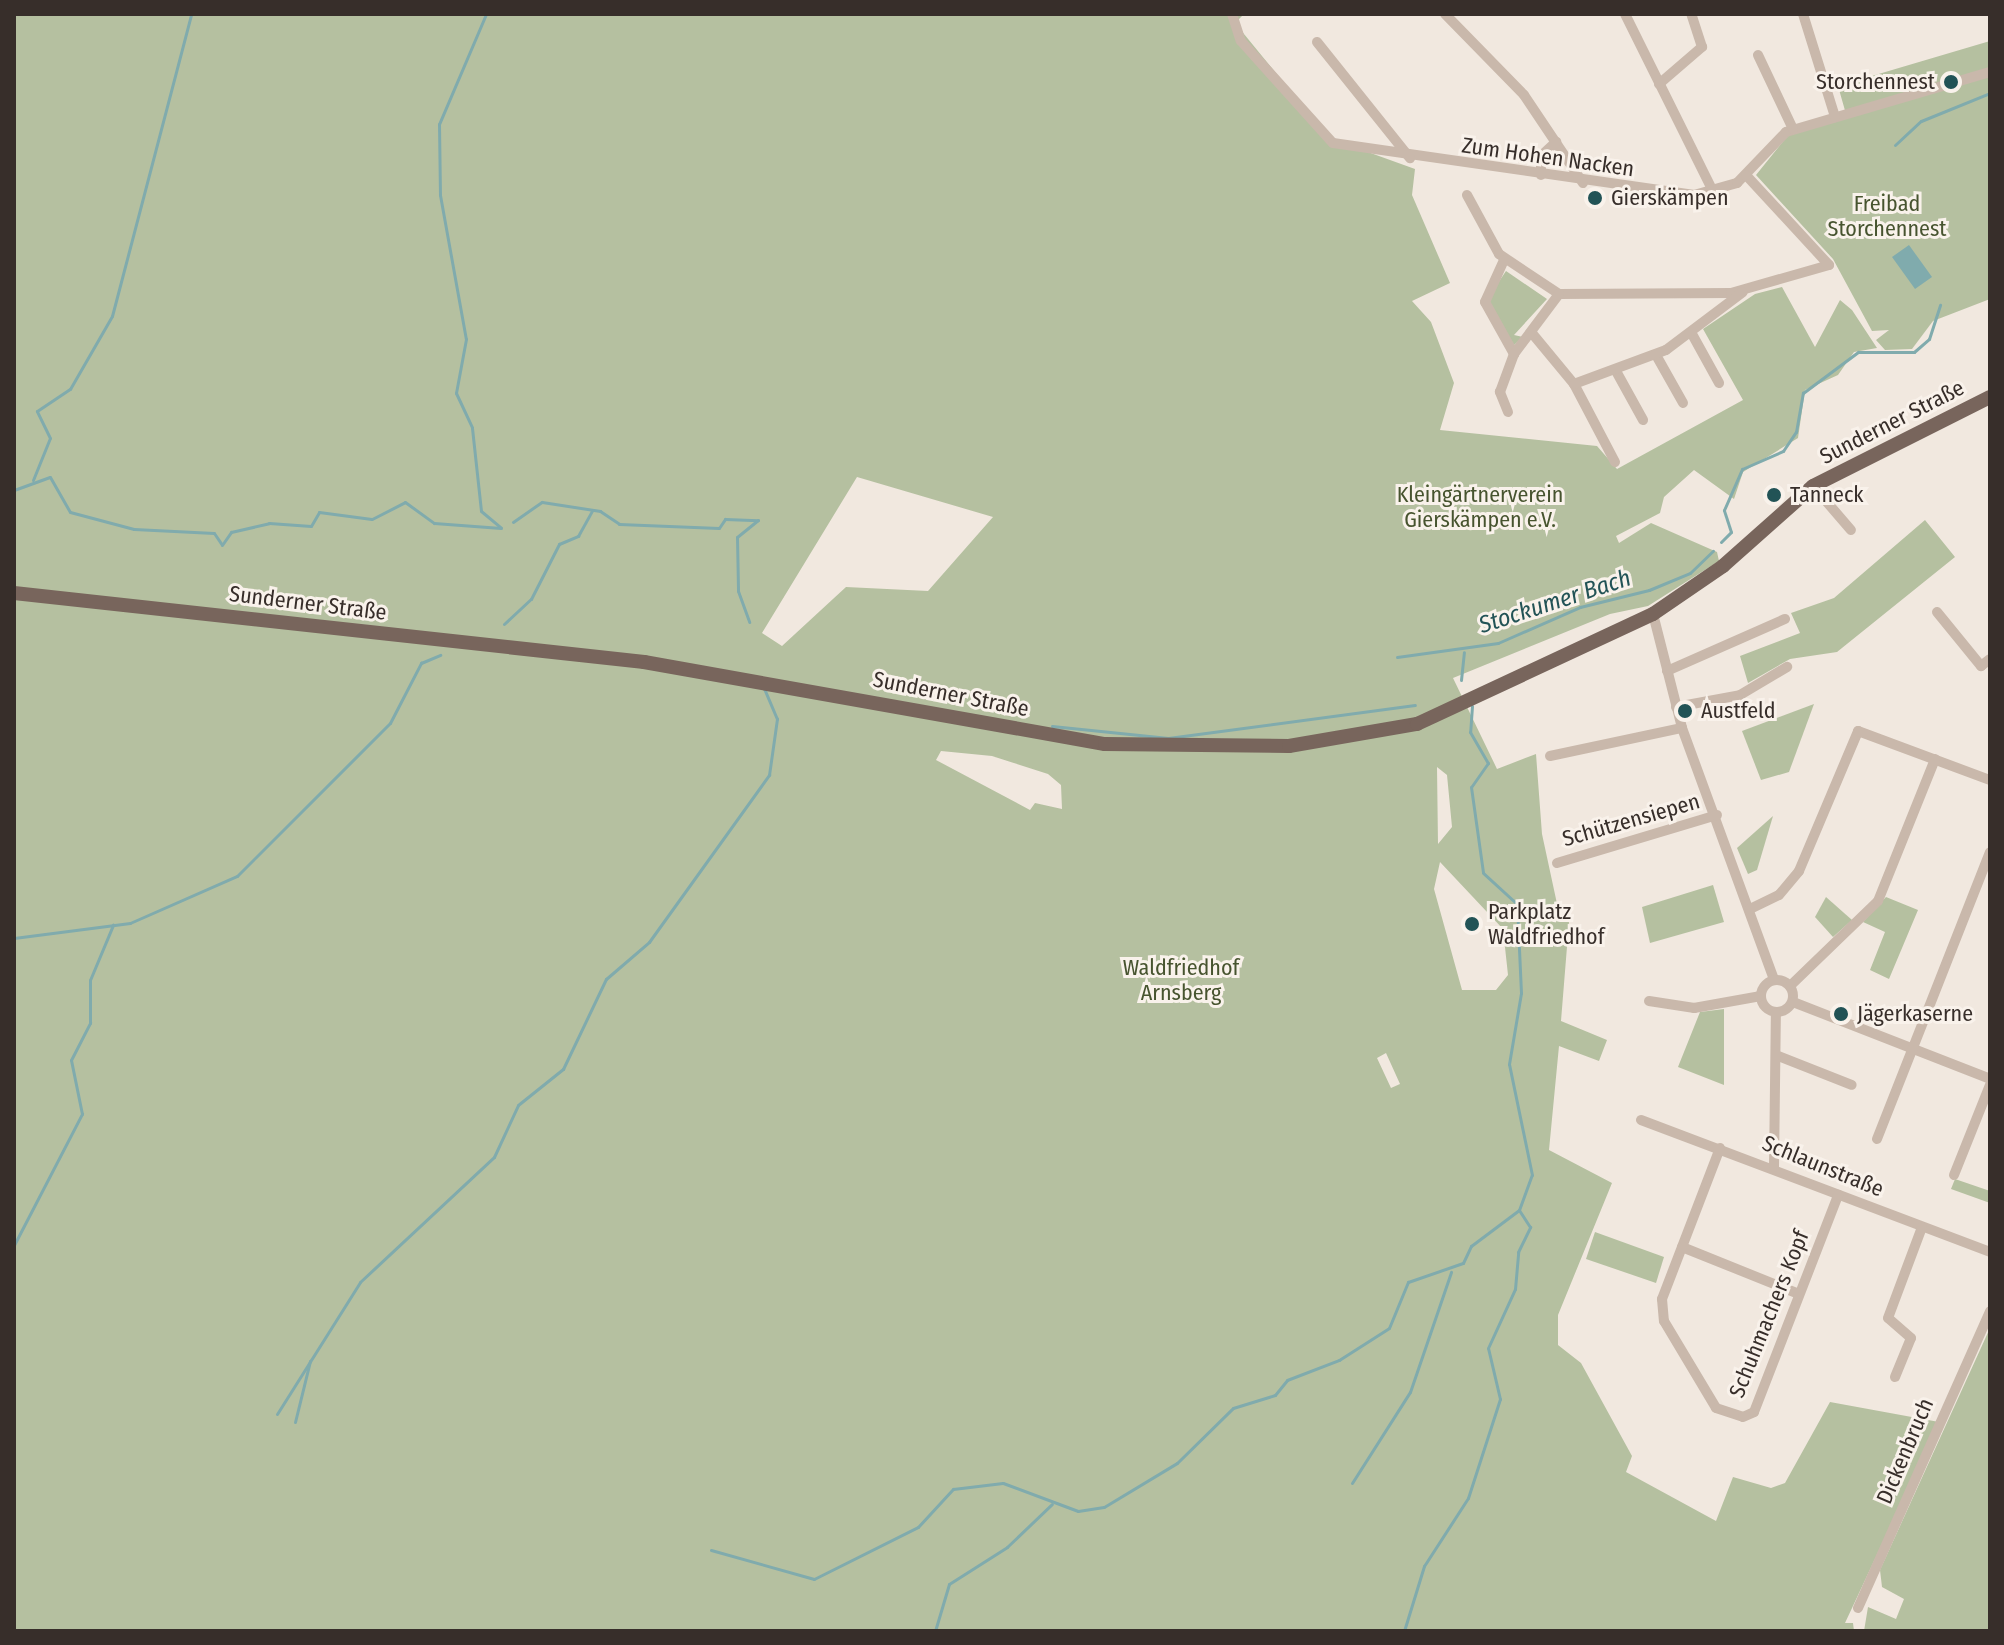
<!DOCTYPE html>
<meta charset="utf-8">
<style>
body{margin:0}
#map{position:relative;width:2004px;height:1645px;overflow:hidden;background:#f1e8df;font-family:"Fira Sans Condensed",sans-serif}
div>[style]{position:absolute}
[style*='--x']{left:calc(var(--x)*1px);top:calc(var(--y)*1px);width:calc(var(--w)*1px);rotate:calc(var(--a)*1deg)}
.green>*{inset:0;background:#b5c0a0}
.water>*{inset:0;background:#80abad}
.stream>*{height:3px;margin:-1.5px;padding:0 1.5px;transform-origin:1.5px;border-radius:1.5px;background:#80abad}
.minor>*{height:10px;margin:-5px;padding:0 5px;transform-origin:5px;border-radius:5px;background:#c9b8ab}
.minor>.ring{margin:-5px;padding:0;box-sizing:content-box;background:none;border:10px solid #c9b8ab;border-radius:50%}
.major>*{height:14px;margin:-7px;padding:0 7px;transform-origin:7px;border-radius:7px;background:#78655c}
.dots>*{width:22px;height:22px;translate:-50% -50%;box-sizing:border-box;border:4px solid #f9f2eb;border-radius:50%}
span{translate:-50% -50%;white-space:nowrap;text-align:center;line-height:1.15;-webkit-text-stroke:6px #f9f2eb;paint-order:stroke}
.poi-label{font-size:22px;color:#372e2a}
.right{translate:-100% -50%;text-align:right}
.left{translate:0 -50%;text-align:left}
.street-label{font-size:22px;color:#372e2a}
.park-label{font-size:22px;color:#47542f}
.water-label{font-size:24px;color:#225356;font-style:italic}
.frame{position:absolute;inset:0;border:16px solid #372e2a;pointer-events:none}
</style>
<div id="map">
<div class="green">
<i style="clip-path:polygon(evenodd,14px 14px,1244px 14px,1235px 23px,1329px 138px,1415px 169px,1412px 195px,1450px 283px,1412px 301px,1431px 322px,1454px 383px,1440px 430px,1597px 446px,1617px 469px,1743px 400px,1703px 329px,1755px 294px,1782px 287px,1815px 347px,1840px 300px,1852px 310px,1877px 348px,1854px 352px,1838px 375px,1805px 390px,1798px 438px,1743px 472px,1734px 499px,1694px 470px,1664px 497px,1660px 513px,1616px 536px,1619px 543px,1651px 523px,1717px 552px,1719px 561px,1648px 606px,1610px 614px,1453px 678px,1497px 769px,1536px 754px,1542px 834px,1559px 913px,1569px 922px,1561px 1021px,1607px 1040px,1599px 1061px,1559px 1046px,1549px 1150px,1612px 1183px,1558px 1315px,1558px 1345px,1581px 1363px,1632px 1456px,1626px 1472px,1716px 1521px,1733px 1477px,1771px 1488px,1785px 1483px,1830px 1402px,1939px 1422px,1845px 1623px,1853px 1623px,1854px 1631px,14px 1631px,14px 14px,857px 477px,993px 517px,928px 591px,846px 587px,782px 646px,762px 633px,857px 477px,14px 14px,941px 751px,992px 756px,1048px 774px,1061px 785px,1062px 809px,1035px 803px,1030px 810px,936px 760px,941px 751px,14px 14px,1437px 767px,1447px 775px,1452px 827px,1438px 844px,1437px 767px,14px 14px,1440px 862px,1503px 929px,1508px 975px,1496px 990px,1462px 990px,1434px 889px,1440px 862px,14px 14px,1386px 1053px,1400px 1084px,1391px 1088px,1377px 1058px,1386px 1053px)"></i>
<i style="clip-path:polygon(1990px 41px,1990px 299px,1933px 321px,1912px 349px,1885px 350px,1876px 340px,1889px 330px,1872px 331px,1833px 259px,1756px 175px,1789px 134px,1846px 114px,1838px 86px)"></i>
<i style="clip-path:polygon(1506px 271px,1547px 299px,1514px 335px,1523px 337px,1513px 346px,1488px 298px)"></i>
<i style="clip-path:polygon(1925px 520px,1955px 557px,1837px 652px,1790px 659px,1748px 683px,1740px 656px,1800px 633px,1791px 613px,1834px 598px)"></i>
<i style="clip-path:polygon(1814px 704px,1789px 772px,1761px 780px,1742px 731px)"></i>
<i style="clip-path:polygon(1773px 816px,1757px 870px,1748px 874px,1737px 848px)"></i>
<i style="clip-path:polygon(1713px 885px,1724px 922px,1650px 943px,1642px 907px)"></i>
<i style="clip-path:polygon(1826px 897px,1852px 920px,1833px 937px,1815px 917px)"></i>
<i style="clip-path:polygon(1886px 897px,1918px 910px,1889px 979px,1870px 970px,1885px 932px,1863px 922px)"></i>
<i style="clip-path:polygon(1724px 1009px,1724px 1085px,1678px 1067px,1700px 1012px)"></i>
<i style="clip-path:polygon(1955px 1179px,1990px 1191px,1990px 1203px,1951px 1189px)"></i>
<i style="clip-path:polygon(1595px 1232px,1664px 1257px,1656px 1283px,1586px 1259px)"></i>
<i style="clip-path:polygon(1990px 1328px,1990px 1631px,1864px 1631px,1868px 1607px,1896px 1619px,1904px 1599px,1882px 1587px,1880px 1570px)"></i>
</div>
<div class="water">
<i style="clip-path:polygon(1909px 245px,1932px 277px,1915px 289px,1892px 257px)"></i>
</div>
<div class="stream">
<i style="--x:486;--y:14;--w:120;--a:113.1"></i>
<i style="--x:439;--y:124;--w:71;--a:89.2"></i>
<i style="--x:440;--y:195;--w:146;--a:79.8"></i>
<i style="--x:466;--y:339;--w:55;--a:100.5"></i>
<i style="--x:456;--y:393;--w:38;--a:65"></i>
<i style="--x:472;--y:428;--w:83;--a:83.8"></i>
<i style="--x:481;--y:511;--w:26;--a:40"></i>
<i style="--x:1895;--y:145;--w:35;--a:-43"></i>
<i style="--x:1921;--y:121;--w:74;--a:-22.1"></i>
<i style="--x:33;--y:480;--w:45;--a:-68"></i>
<i style="--x:50;--y:438;--w:30;--a:-116"></i>
<i style="--x:37;--y:411;--w:40;--a:-34"></i>
<i style="--x:70;--y:389;--w:84;--a:-60.1"></i>
<i style="--x:112;--y:316;--w:312;--a:-75.3"></i>
<i style="--x:14;--y:490;--w:38;--a:-20"></i>
<i style="--x:50;--y:477;--w:40;--a:60.3"></i>
<i style="--x:70;--y:512;--w:66;--a:14.9"></i>
<i style="--x:134;--y:529;--w:80;--a:2.9"></i>
<i style="--x:214;--y:533;--w:14;--a:56"></i>
<i style="--x:222;--y:545;--w:16;--a:-55"></i>
<i style="--x:231;--y:532;--w:39;--a:-13"></i>
<i style="--x:269;--y:523;--w:42;--a:4.1"></i>
<i style="--x:311;--y:526;--w:16;--a:-60"></i>
<i style="--x:319;--y:512;--w:53;--a:7.5"></i>
<i style="--x:372;--y:519;--w:37;--a:-27"></i>
<i style="--x:405;--y:502;--w:36;--a:36"></i>
<i style="--x:434;--y:523;--w:67;--a:4.3"></i>
<i style="--x:513;--y:522;--w:35;--a:-35"></i>
<i style="--x:542;--y:502;--w:59;--a:8.8"></i>
<i style="--x:600;--y:511;--w:23;--a:34"></i>
<i style="--x:619;--y:524;--w:100;--a:2.3"></i>
<i style="--x:719;--y:528;--w:11;--a:-56"></i>
<i style="--x:725;--y:519;--w:33;--a:2"></i>
<i style="--x:758;--y:520;--w:27;--a:141"></i>
<i style="--x:737;--y:537;--w:54;--a:88.9"></i>
<i style="--x:738;--y:591;--w:33;--a:70"></i>
<i style="--x:1721;--y:542;--w:14;--a:-45"></i>
<i style="--x:1731;--y:532;--w:23;--a:-108"></i>
<i style="--x:1724;--y:510;--w:45;--a:-66.3"></i>
<i style="--x:1742;--y:469;--w:45;--a:-23.7"></i>
<i style="--x:1783;--y:451;--w:23;--a:-56"></i>
<i style="--x:1796;--y:432;--w:40;--a:-80"></i>
<i style="--x:1803;--y:393;--w:69;--a:-36.7"></i>
<i style="--x:1858;--y:352;--w:56;--a:0"></i>
<i style="--x:1914;--y:352;--w:20;--a:-41"></i>
<i style="--x:1929;--y:339;--w:36;--a:-72"></i>
<i style="--x:504;--y:624;--w:37;--a:-43"></i>
<i style="--x:531;--y:599;--w:62;--a:-63"></i>
<i style="--x:559;--y:544;--w:21;--a:-23"></i>
<i style="--x:578;--y:536;--w:29;--a:-61"></i>
<i style="--x:1397;--y:657;--w:102;--a:-7.9"></i>
<i style="--x:1498;--y:643;--w:90;--a:-23.7"></i>
<i style="--x:1580;--y:607;--w:71;--a:-13.8"></i>
<i style="--x:1649;--y:590;--w:44;--a:-22.5"></i>
<i style="--x:1690;--y:573;--w:32;--a:-44"></i>
<i style="--x:1461;--y:680;--w:28;--a:-84"></i>
<i style="--x:1472;--y:706;--w:26;--a:94"></i>
<i style="--x:1470;--y:732;--w:36;--a:60"></i>
<i style="--x:1488;--y:763;--w:29;--a:125"></i>
<i style="--x:1471;--y:787;--w:86;--a:82"></i>
<i style="--x:1052;--y:726;--w:117;--a:5.9"></i>
<i style="--x:1168;--y:738;--w:249;--a:-7.6"></i>
<i style="--x:14;--y:938;--w:117;--a:-7.4"></i>
<i style="--x:130;--y:923;--w:117;--a:-23.7"></i>
<i style="--x:237;--y:876;--w:216;--a:-45"></i>
<i style="--x:390;--y:723;--w:68;--a:-62.7"></i>
<i style="--x:421;--y:663;--w:21;--a:-23"></i>
<i style="--x:14;--y:1245;--w:148;--a:-62.6"></i>
<i style="--x:82;--y:1114;--w:55;--a:-101.5"></i>
<i style="--x:71;--y:1060;--w:42;--a:-62.8"></i>
<i style="--x:90;--y:1023;--w:43;--a:-90"></i>
<i style="--x:90;--y:980;--w:60;--a:-67.3"></i>
<i style="--x:277;--y:1414;--w:156;--a:-57.8"></i>
<i style="--x:360;--y:1282;--w:183;--a:-43"></i>
<i style="--x:494;--y:1157;--w:57;--a:-65.2"></i>
<i style="--x:518;--y:1105;--w:58;--a:-38.7"></i>
<i style="--x:563;--y:1069;--w:100;--a:-64.5"></i>
<i style="--x:606;--y:979;--w:57;--a:-40.7"></i>
<i style="--x:649;--y:942;--w:206;--a:-54.3"></i>
<i style="--x:769;--y:775;--w:57;--a:-81.9"></i>
<i style="--x:777;--y:719;--w:33;--a:-113"></i>
<i style="--x:295;--y:1422;--w:63;--a:-76.2"></i>
<i style="--x:1352;--y:1483;--w:108;--a:-57.5"></i>
<i style="--x:1410;--y:1392;--w:127;--a:-71.1"></i>
<i style="--x:711;--y:1550;--w:107;--a:15.7"></i>
<i style="--x:814;--y:1579;--w:116;--a:-26.6"></i>
<i style="--x:918;--y:1527;--w:52;--a:-47.4"></i>
<i style="--x:953;--y:1489;--w:50;--a:-6.8"></i>
<i style="--x:1003;--y:1483;--w:80;--a:20.5"></i>
<i style="--x:1078;--y:1511;--w:26;--a:-9"></i>
<i style="--x:1104;--y:1507;--w:85;--a:-31.1"></i>
<i style="--x:1177;--y:1463;--w:78;--a:-44.5"></i>
<i style="--x:1233;--y:1408;--w:44;--a:-17.2"></i>
<i style="--x:1275;--y:1395;--w:19;--a:-51"></i>
<i style="--x:1287;--y:1380;--w:56;--a:-21"></i>
<i style="--x:1339;--y:1360;--w:59;--a:-32.6"></i>
<i style="--x:1389;--y:1328;--w:50;--a:-67.6"></i>
<i style="--x:1408;--y:1282;--w:58;--a:-19.1"></i>
<i style="--x:1463;--y:1263;--w:19;--a:-65"></i>
<i style="--x:1471;--y:1246;--w:60;--a:-36.9"></i>
<i style="--x:1519;--y:1210;--w:37;--a:-70"></i>
<i style="--x:1532;--y:1175;--w:113;--a:-101.7"></i>
<i style="--x:1509;--y:1064;--w:72;--a:-80.4"></i>
<i style="--x:1521;--y:993;--w:89;--a:-92.6"></i>
<i style="--x:1517;--y:904;--w:46;--a:-137.6"></i>
<i style="--x:935;--y:1631;--w:49;--a:-73.4"></i>
<i style="--x:949;--y:1584;--w:69;--a:-32.5"></i>
<i style="--x:1007;--y:1547;--w:62;--a:-43.7"></i>
<i style="--x:1404;--y:1631;--w:68;--a:-72.9"></i>
<i style="--x:1424;--y:1566;--w:81;--a:-57.1"></i>
<i style="--x:1468;--y:1498;--w:104;--a:-72.1"></i>
<i style="--x:1500;--y:1399;--w:52;--a:-103.2"></i>
<i style="--x:1488;--y:1348;--w:65;--a:-65.4"></i>
<i style="--x:1515;--y:1289;--w:37;--a:-85"></i>
<i style="--x:1518;--y:1252;--w:28;--a:-64"></i>
<i style="--x:1530;--y:1227;--w:20;--a:-123"></i>
</div>
<div class="minor">
<i style="--x:1232;--y:14;--w:28;--a:72"></i>
<i style="--x:1241;--y:41;--w:137;--a:48"></i>
<i style="--x:1333;--y:143;--w:365;--a:8.2"></i>
<i style="--x:1694;--y:195;--w:45;--a:-15.6"></i>
<i style="--x:1737;--y:183;--w:71;--a:-46.1"></i>
<i style="--x:1786;--y:132;--w:213;--a:-16.4"></i>
<i style="--x:1445;--y:14;--w:113;--a:45.7"></i>
<i style="--x:1524;--y:95;--w:106;--a:56.2"></i>
<i style="--x:1625;--y:14;--w:200;--a:63.6"></i>
<i style="--x:1803;--y:14;--w:108;--a:72.7"></i>
<i style="--x:1317;--y:42;--w:149;--a:51.3"></i>
<i style="--x:1758;--y:55;--w:82;--a:64.7"></i>
<i style="--x:1659;--y:84;--w:57;--a:-40.7"></i>
<i style="--x:1702;--y:47;--w:35;--a:-108"></i>
<i style="--x:1541;--y:175;--w:19;--a:-90"></i>
<i style="--x:1541;--y:156;--w:21;--a:-43"></i>
<i style="--x:1467;--y:195;--w:67;--a:61.5"></i>
<i style="--x:1499;--y:254;--w:72;--a:33.7"></i>
<i style="--x:1559;--y:294;--w:172;--a:-0.3"></i>
<i style="--x:1731;--y:293;--w:102;--a:-15.9"></i>
<i style="--x:1829;--y:265;--w:122;--a:-132.7"></i>
<i style="--x:1504;--y:260;--w:46;--a:114.3"></i>
<i style="--x:1485;--y:302;--w:60;--a:60.9"></i>
<i style="--x:1531;--y:332;--w:67;--a:50.4"></i>
<i style="--x:1692;--y:334;--w:56;--a:61.1"></i>
<i style="--x:1656;--y:355;--w:55;--a:60.6"></i>
<i style="--x:1616;--y:371;--w:56;--a:61.1"></i>
<i style="--x:1508;--y:412;--w:22;--a:-112"></i>
<i style="--x:1500;--y:392;--w:40;--a:-69.8"></i>
<i style="--x:1514;--y:354;--w:75;--a:-53.1"></i>
<i style="--x:1615;--y:462;--w:88;--a:-117.7"></i>
<i style="--x:1574;--y:384;--w:98;--a:-20.3"></i>
<i style="--x:1666;--y:350;--w:96;--a:-37"></i>
<i style="--x:1813;--y:486;--w:58;--a:49.2"></i>
<i style="--x:1937;--y:612;--w:70;--a:50.8"></i>
<i style="--x:1981;--y:666;--w:11;--a:-38"></i>
<i style="--x:1653;--y:614;--w:118;--a:75.7"></i>
<i style="--x:1682;--y:728;--w:268;--a:69.9"></i>
<i style="--x:1667;--y:671;--w:129;--a:-23.8"></i>
<i style="--x:1676;--y:707;--w:65;--a:-10.6"></i>
<i style="--x:1740;--y:695;--w:55;--a:-30.8"></i>
<i style="--x:1550;--y:756;--w:135;--a:-12"></i>
<i style="--x:1557;--y:863;--w:167;--a:-16.7"></i>
<i style="--x:1750;--y:909;--w:32;--a:-26"></i>
<i style="--x:1779;--y:895;--w:31;--a:-50"></i>
<i style="--x:1799;--y:871;--w:152;--a:-67.1"></i>
<i style="--x:1858;--y:731;--w:141;--a:20.4"></i>
<i class="ring" style="left:1761px;top:980px;width:22px;height:22px"></i>
<i style="--x:1790;--y:986;--w:122;--a:-44"></i>
<i style="--x:1878;--y:901;--w:153;--a:-68.1"></i>
<i style="--x:1649;--y:1001;--w:46;--a:8.8"></i>
<i style="--x:1694;--y:1008;--w:68;--a:-10.2"></i>
<i style="--x:1793;--y:1002;--w:212;--a:21.3"></i>
<i style="--x:1778;--y:1056;--w:79;--a:21.4"></i>
<i style="--x:1641;--y:1120;--w:373;--a:20.7"></i>
<i style="--x:1877;--y:1139;--w:308;--a:-68.5"></i>
<i style="--x:1720;--y:1148;--w:162;--a:111"></i>
<i style="--x:1662;--y:1299;--w:22;--a:85"></i>
<i style="--x:1664;--y:1321;--w:101;--a:59.1"></i>
<i style="--x:1716;--y:1408;--w:28;--a:18"></i>
<i style="--x:1743;--y:1417;--w:12;--a:-24"></i>
<i style="--x:1754;--y:1412;--w:233;--a:-68.8"></i>
<i style="--x:1774;--y:1167;--w:154;--a:-89.3"></i>
<i style="--x:1954;--y:1175;--w:97;--a:-68.2"></i>
<i style="--x:1682;--y:1247;--w:126;--a:21.9"></i>
<i style="--x:1895;--y:1377;--w:42;--a:-67.7"></i>
<i style="--x:1911;--y:1338;--w:30;--a:-139"></i>
<i style="--x:1888;--y:1318;--w:97;--a:-69.5"></i>
<i style="--x:1858;--y:1608;--w:325;--a:-66"></i>
</div>
<div class="major">
<i style="--x:14;--y:593;--w:634;--a:6.25"></i>
<i style="--x:644;--y:662;--w:468;--a:10.1"></i>
<i style="--x:1105;--y:744;--w:184;--a:0.6"></i>
<i style="--x:1289;--y:746;--w:130;--a:-9.8"></i>
<i style="--x:1417;--y:724;--w:260;--a:-25"></i>
<i style="--x:1653;--y:614;--w:85;--a:-34.4"></i>
<i style="--x:1723;--y:566;--w:120;--a:-41.6"></i>
<i style="--x:1813;--y:486;--w:198;--a:-26.7"></i>
</div>
<div class="dots">
<i style="left:1951px;top:82px;background:#225356"></i>
<i style="left:1595px;top:198px;background:#225356"></i>
<i style="left:1774px;top:495px;background:#225356"></i>
<i style="left:1685px;top:711px;background:#225356"></i>
<i style="left:1472px;top:924px;background:#225356"></i>
<i style="left:1841px;top:1014px;background:#225356"></i>
</div>
<div class="poi-label">
<span class="right" style="left:1935px;top:82px">Storchennest</span>
<span class="left" style="left:1611px;top:198px">Gierskämpen</span>
<span class="left" style="left:1790px;top:495px">Tanneck</span>
<span class="left" style="left:1701px;top:711px">Austfeld</span>
<span class="left" style="left:1488px;top:924px">Parkplatz<br>Waldfriedhof</span>
<span class="left" style="left:1857px;top:1014px">Jägerkaserne</span>
</div>
<div class="street-label">
<span style="left:1548px;top:157px;rotate:8deg">Zum Hohen Nacken</span>
<span style="left:1892px;top:422px;rotate:-27deg">Sunderner Straße</span>
<span style="left:308px;top:603px;rotate:7deg">Sunderner Straße</span>
<span style="left:951px;top:694px;rotate:11deg">Sunderner Straße</span>
<span style="left:1631px;top:820px;rotate:-16deg">Schützensiepen</span>
<span style="left:1823px;top:1166px;rotate:22deg">Schlaunstraße</span>
<span style="left:1769px;top:1314px;rotate:-68deg">Schuhmachers Kopf</span>
<span style="left:1905px;top:1451px;rotate:-67deg">Dickenbruch</span>
</div>
<div class="park-label">
<span style="left:1887px;top:216px">Freibad<br>Storchennest</span>
<span style="left:1480px;top:507px">Kleingärtnerverein<br>Gierskämpen e.V.</span>
<span style="left:1181px;top:980px">Waldfriedhof<br>Arnsberg</span>
</div>
<div class="water-label">
<span style="left:1555px;top:602px;rotate:-18deg">Stockumer Bach</span>
</div>
<div class="frame"></div>
</div>
